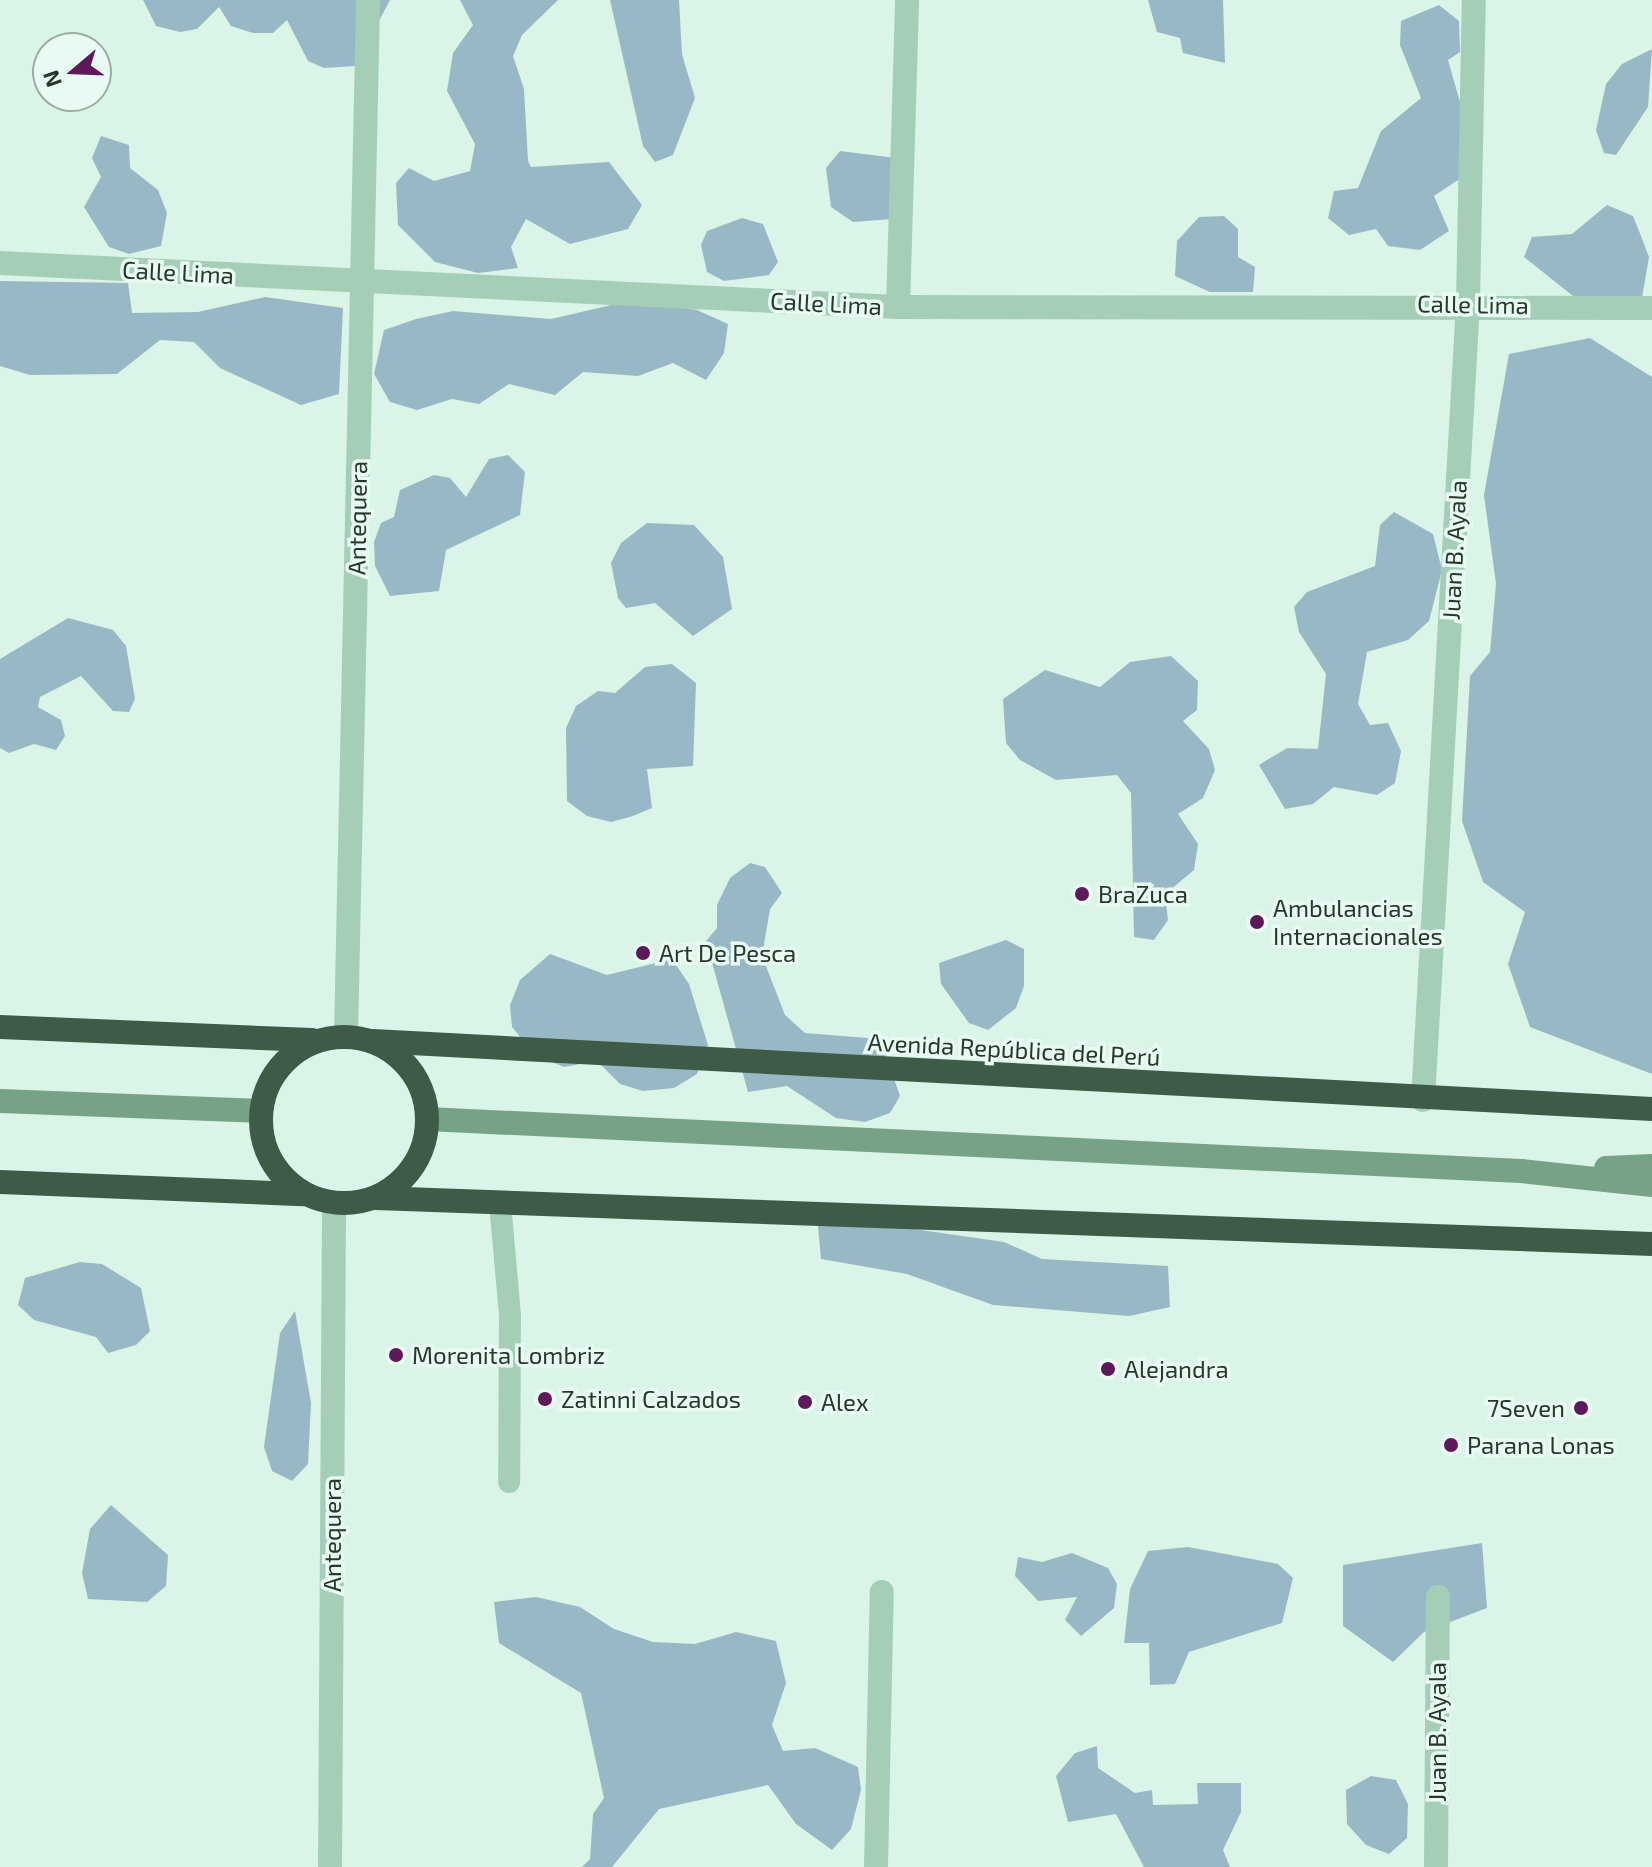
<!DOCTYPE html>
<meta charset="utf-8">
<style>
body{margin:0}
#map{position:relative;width:1652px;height:1867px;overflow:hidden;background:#dbf4e8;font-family:"Exo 2",sans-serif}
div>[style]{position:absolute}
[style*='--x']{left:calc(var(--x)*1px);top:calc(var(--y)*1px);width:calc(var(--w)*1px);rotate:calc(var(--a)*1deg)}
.green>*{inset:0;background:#99b8c5}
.lane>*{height:22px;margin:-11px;padding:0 11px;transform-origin:11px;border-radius:11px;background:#a5ceb7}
.street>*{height:24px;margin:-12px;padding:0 12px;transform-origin:12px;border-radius:12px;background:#a5ceb7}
.secondary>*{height:24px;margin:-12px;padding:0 12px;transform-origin:12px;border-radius:12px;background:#76a285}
.highway>*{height:24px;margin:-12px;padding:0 12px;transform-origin:12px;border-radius:12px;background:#3d5b46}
.highway>.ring{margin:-12px;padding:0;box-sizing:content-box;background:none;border:24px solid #3d5b46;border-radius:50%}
.dots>*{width:22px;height:22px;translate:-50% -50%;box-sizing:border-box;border:4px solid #e8fbf2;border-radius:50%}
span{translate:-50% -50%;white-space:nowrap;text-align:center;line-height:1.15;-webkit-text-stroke:7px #e8fbf2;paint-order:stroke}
.street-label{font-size:24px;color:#27392c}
.poi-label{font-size:24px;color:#27392c}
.left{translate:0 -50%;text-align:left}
.right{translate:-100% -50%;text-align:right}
.north{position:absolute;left:32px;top:32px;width:80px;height:80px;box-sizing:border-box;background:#e8fbf2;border:2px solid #9bada3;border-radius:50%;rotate:251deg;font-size:22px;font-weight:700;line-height:32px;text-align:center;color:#27392c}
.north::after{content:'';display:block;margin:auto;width:28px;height:36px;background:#5f185c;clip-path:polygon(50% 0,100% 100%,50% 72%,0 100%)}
</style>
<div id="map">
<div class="green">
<i style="clip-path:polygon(143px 0,390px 0,355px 66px,324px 68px,308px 61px,287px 20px,273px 33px,253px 33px,231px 26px,219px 7px,197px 29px,180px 32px,156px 26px)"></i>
<i style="clip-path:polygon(460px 0,558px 0,522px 35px,513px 56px,524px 89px,528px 161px,531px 167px,609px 162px,642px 205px,628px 229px,570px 244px,526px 219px,511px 247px,518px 268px,478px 273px,435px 262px,398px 225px,396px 183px,409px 168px,434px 181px,470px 171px,475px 144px,447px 91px,453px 53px,473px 25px)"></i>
<i style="clip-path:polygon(610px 0,679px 0,682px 54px,695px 98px,673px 155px,655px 162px,643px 146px)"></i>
<i style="clip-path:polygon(1148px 0,1223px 0,1225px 63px,1183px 53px,1180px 38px,1157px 32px)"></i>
<i style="clip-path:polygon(1439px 5px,1459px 21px,1460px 52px,1448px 60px,1460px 102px,1461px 178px,1434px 196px,1449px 231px,1420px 250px,1388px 246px,1376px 229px,1349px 235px,1328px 218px,1334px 191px,1358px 188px,1381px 131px,1421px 98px,1400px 45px,1401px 21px)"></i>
<i style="clip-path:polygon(1652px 49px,1648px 107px,1616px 155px,1604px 153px,1596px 130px,1606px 84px,1622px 64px)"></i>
<i style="clip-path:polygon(101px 136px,129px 145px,130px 168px,158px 190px,167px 213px,161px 246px,129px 254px,109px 247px,84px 207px,101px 177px,92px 158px)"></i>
<i style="clip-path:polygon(840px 151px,904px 159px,892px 219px,853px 222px,831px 207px,826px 168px)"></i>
<i style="clip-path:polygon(1607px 205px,1633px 216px,1641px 236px,1649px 257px,1642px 298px,1578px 300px,1524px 257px,1532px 237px,1572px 234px)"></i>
<i style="clip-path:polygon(1224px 216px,1238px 229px,1238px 257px,1255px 267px,1253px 292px,1210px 292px,1175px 276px,1177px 241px,1199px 217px)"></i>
<i style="clip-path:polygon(742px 218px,763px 224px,778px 262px,769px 275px,724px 281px,707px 272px,701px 245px,707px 231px)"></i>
<i style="clip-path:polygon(0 281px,128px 283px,132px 313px,198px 312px,265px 297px,343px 308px,339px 394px,301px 405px,220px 368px,194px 342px,160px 340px,117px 374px,30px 375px,0 366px)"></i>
<i style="clip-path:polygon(633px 300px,697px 310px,728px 324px,724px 353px,706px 380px,673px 363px,638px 376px,583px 372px,555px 395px,509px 384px,479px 404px,452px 399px,417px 410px,390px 402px,374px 374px,384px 330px,416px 319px,453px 311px,551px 319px)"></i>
<i style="clip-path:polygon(1590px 338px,1652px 377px,1652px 1074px,1530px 1027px,1508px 964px,1525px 912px,1483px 882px,1462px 821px,1470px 676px,1490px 652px,1496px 584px,1484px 495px,1509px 354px)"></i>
<i style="clip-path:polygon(508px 455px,525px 472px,520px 515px,446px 550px,439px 591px,390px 596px,375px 566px,374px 542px,381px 523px,394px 517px,400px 490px,434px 475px,450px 478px,466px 497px,489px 459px)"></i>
<i style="clip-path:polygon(1394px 512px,1433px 534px,1442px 570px,1429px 621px,1408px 640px,1367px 652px,1358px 704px,1370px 725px,1388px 723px,1401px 751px,1395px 783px,1377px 795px,1334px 787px,1313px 804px,1285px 809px,1259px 765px,1287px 748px,1318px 749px,1326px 674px,1299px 632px,1294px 607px,1307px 592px,1375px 566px,1380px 525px)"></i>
<i style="clip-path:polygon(647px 523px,694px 525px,723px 557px,732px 609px,693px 636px,655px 603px,626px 608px,618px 598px,611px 563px,621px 543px)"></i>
<i style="clip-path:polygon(68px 618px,113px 630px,126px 646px,135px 699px,129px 712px,113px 711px,81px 676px,40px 697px,38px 707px,61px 720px,65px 736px,56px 750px,34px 744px,9px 753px,0 748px,0 659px)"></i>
<i style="clip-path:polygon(1171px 656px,1198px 681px,1197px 710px,1183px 721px,1209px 749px,1215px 770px,1203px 798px,1178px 814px,1198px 844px,1194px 870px,1165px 894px,1168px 920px,1154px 940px,1134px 937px,1131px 793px,1117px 775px,1056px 780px,1020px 760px,1006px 743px,1003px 699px,1045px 670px,1100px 687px,1130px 662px)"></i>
<i style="clip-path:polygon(672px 664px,696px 683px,693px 766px,647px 769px,652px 808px,633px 816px,611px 822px,587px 816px,567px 801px,566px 728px,576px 706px,598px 691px,615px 693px,645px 667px)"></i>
<i style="clip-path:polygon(750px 863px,765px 867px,782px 893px,770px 909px,762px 956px,785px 1015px,805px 1033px,880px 1039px,900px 1096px,890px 1113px,865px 1122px,836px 1118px,787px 1086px,748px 1092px,706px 941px,717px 928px,717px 905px,730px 878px)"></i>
<i style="clip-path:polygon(1006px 940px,1024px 949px,1024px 986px,1016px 1008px,988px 1030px,969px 1023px,941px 984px,939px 963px)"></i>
<i style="clip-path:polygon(550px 954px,607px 975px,672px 959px,689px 984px,708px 1045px,697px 1074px,674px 1088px,643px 1091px,620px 1084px,597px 1061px,564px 1067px,535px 1055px,512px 1027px,510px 1005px,520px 980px)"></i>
<i style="clip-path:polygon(817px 1215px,1004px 1242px,1042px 1259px,1168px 1266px,1170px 1307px,1129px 1316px,993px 1305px,907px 1274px,821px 1259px)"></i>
<i style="clip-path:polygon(80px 1262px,102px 1264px,141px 1288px,150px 1331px,136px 1345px,108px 1353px,96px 1337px,34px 1320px,18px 1305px,25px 1278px)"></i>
<i style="clip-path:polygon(295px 1311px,311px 1403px,308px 1464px,292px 1481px,272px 1471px,264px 1447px,280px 1333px)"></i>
<i style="clip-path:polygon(111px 1505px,168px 1555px,166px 1586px,147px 1602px,88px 1599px,82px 1573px,90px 1529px)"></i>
<i style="clip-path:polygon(1482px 1543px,1487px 1608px,1424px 1632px,1393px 1662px,1343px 1626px,1343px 1565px)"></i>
<i style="clip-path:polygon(1188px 1547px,1278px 1564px,1293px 1578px,1282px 1623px,1189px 1652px,1175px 1684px,1150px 1685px,1149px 1643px,1124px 1643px,1130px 1589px,1148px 1551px)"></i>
<i style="clip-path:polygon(1072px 1553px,1108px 1568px,1117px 1584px,1114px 1608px,1081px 1636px,1065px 1620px,1077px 1597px,1038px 1601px,1015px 1576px,1018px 1557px,1042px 1562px)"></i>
<i style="clip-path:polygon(536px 1597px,580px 1607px,614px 1629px,653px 1642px,695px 1644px,736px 1632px,776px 1641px,786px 1683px,772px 1725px,783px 1751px,815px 1748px,858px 1767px,861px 1790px,851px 1829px,832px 1850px,796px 1824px,768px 1785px,659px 1809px,612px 1867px,582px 1867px,590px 1859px,593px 1814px,604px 1798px,581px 1693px,499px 1643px,494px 1602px)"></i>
<i style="clip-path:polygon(1097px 1746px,1098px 1768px,1135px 1793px,1152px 1790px,1153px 1805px,1198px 1804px,1197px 1783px,1241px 1783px,1241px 1812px,1223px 1850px,1230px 1867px,1144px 1867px,1116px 1814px,1068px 1822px,1056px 1776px,1075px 1753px)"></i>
<i style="clip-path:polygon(1371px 1776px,1396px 1780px,1408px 1804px,1407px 1838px,1389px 1854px,1366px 1845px,1347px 1824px,1346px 1790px)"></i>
</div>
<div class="lane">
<i style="--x:500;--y:1203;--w:113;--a:84.9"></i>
<i style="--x:510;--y:1316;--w:166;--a:90.3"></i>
</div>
<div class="street">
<i style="--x:0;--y:263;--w:899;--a:2.81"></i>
<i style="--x:898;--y:307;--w:754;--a:0.08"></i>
<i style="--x:898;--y:307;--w:307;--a:-88.3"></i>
<i style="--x:346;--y:1036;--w:1036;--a:-88.78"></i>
<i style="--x:1423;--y:1100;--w:798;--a:-86.77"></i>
<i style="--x:1468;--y:303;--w:303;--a:-88.9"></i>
<i style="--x:330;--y:1867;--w:663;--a:-89.65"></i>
<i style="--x:876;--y:1867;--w:275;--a:-88.8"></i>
<i style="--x:1436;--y:1867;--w:270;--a:-89.6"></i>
</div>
<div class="secondary">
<i style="--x:0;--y:1101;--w:261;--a:2.2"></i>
<i style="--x:427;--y:1119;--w:1095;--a:2.72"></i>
<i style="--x:1521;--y:1171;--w:132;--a:6.1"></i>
<i style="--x:1606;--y:1168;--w:46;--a:-2.5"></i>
</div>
<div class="highway">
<i style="--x:0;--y:1027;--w:312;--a:2.4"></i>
<i class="ring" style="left:261px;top:1037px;width:142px;height:142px"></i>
<i style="--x:373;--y:1041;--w:1281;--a:3.04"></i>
<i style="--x:0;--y:1182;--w:303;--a:2.3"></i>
<i style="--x:376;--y:1198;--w:1277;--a:2.06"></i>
</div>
<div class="dots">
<i style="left:1082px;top:894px;background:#5f185c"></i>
<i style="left:1257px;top:922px;background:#5f185c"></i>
<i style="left:643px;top:953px;background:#5f185c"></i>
<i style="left:396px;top:1355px;background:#5f185c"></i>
<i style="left:1108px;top:1369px;background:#5f185c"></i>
<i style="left:545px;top:1399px;background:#5f185c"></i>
<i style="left:805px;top:1402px;background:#5f185c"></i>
<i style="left:1581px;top:1408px;background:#5f185c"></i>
<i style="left:1451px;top:1445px;background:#5f185c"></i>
</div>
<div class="street-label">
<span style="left:178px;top:272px;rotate:3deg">Calle Lima</span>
<span style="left:826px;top:303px;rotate:3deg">Calle Lima</span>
<span style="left:1473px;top:304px;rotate:1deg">Calle Lima</span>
<span style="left:357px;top:518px;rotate:-89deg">Antequera</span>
<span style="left:1454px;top:550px;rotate:-87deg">Juan B. Ayala</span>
<span style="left:1014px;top:1049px;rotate:3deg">Avenida República del Perú</span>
<span style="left:332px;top:1535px;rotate:-90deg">Antequera</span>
<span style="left:1437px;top:1732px;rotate:-90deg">Juan B. Ayala</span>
</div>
<div class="poi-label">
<span class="left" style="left:1098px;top:894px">BraZuca</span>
<span class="left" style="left:1273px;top:922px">Ambulancias<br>Internacionales</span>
<span class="left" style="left:659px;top:953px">Art De Pesca</span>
<span class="left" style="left:412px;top:1355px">Morenita Lombriz</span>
<span class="left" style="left:1124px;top:1369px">Alejandra</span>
<span class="left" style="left:561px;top:1399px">Zatinni Calzados</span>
<span class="left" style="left:821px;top:1402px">Alex</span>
<span class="right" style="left:1565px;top:1408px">7Seven</span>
<span class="left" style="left:1467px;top:1445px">Parana Lonas</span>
</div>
<div class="north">N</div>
</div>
